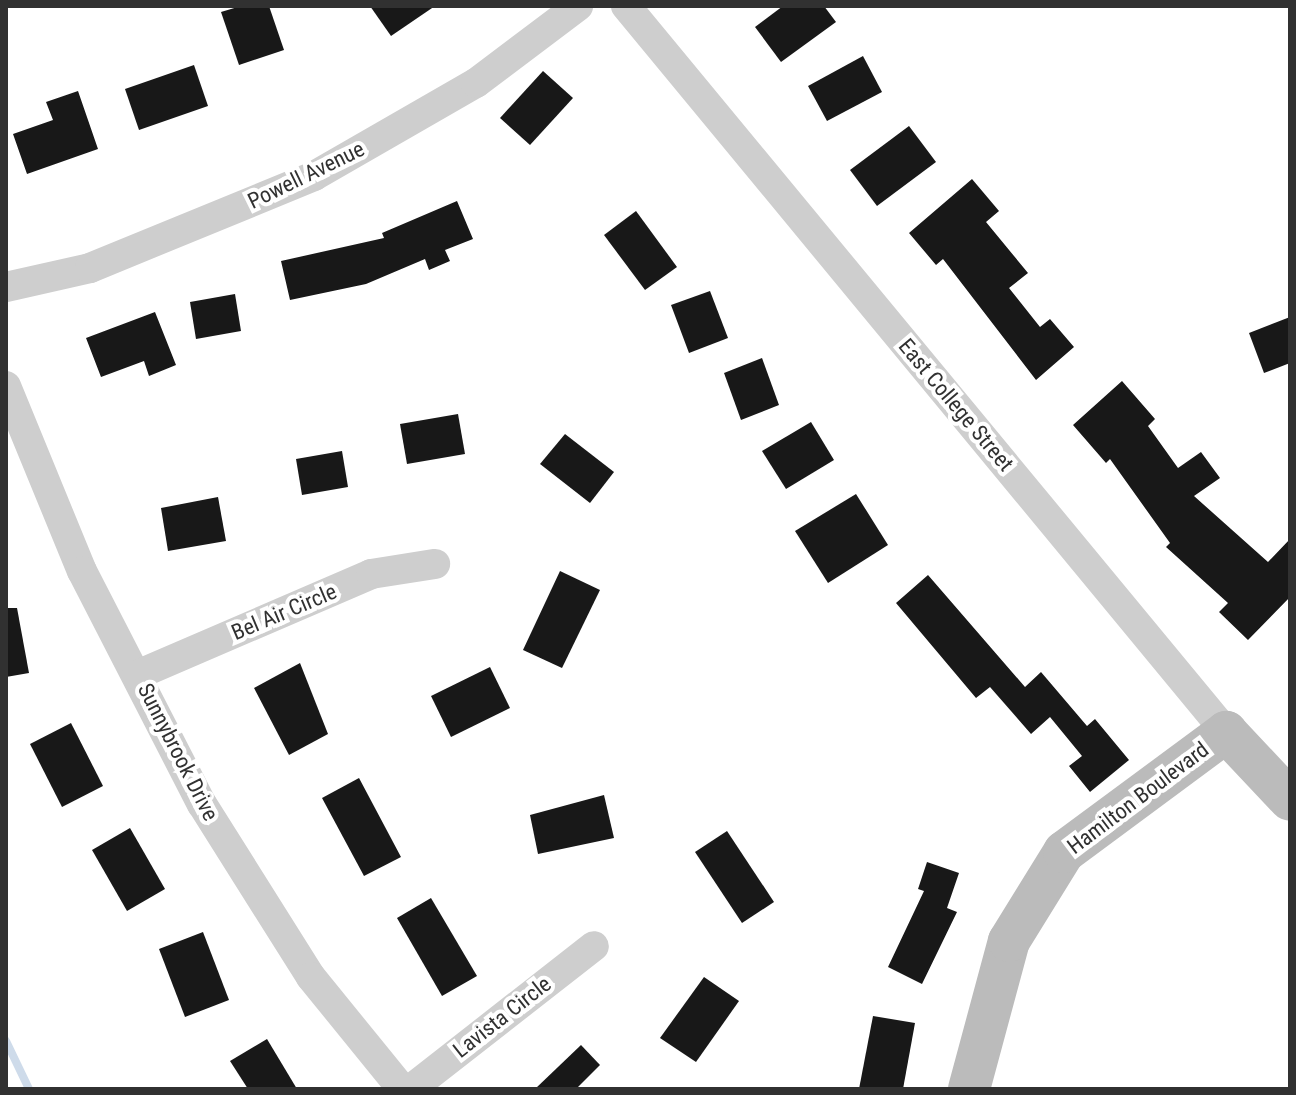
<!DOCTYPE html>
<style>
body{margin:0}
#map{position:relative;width:1296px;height:1095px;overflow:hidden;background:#fff;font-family:"Roboto Condensed",sans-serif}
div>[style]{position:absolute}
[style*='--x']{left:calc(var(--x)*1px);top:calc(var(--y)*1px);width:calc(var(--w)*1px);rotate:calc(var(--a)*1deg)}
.stream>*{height:8px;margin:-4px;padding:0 4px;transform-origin:4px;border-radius:4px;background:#cedbea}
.building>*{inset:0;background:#181818}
.street>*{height:30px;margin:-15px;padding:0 15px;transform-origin:15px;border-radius:15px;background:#cecece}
.secondary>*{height:42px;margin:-21px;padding:0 21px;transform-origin:21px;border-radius:21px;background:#bbb}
span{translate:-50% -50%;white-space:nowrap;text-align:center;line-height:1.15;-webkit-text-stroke:8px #fff;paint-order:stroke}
.street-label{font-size:22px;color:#313131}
.frame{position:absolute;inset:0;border:8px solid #313131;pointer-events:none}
</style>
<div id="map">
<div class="stream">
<i style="--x:6;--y:1041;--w:53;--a:64.4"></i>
</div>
<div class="building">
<i style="clip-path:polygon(241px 6px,269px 6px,284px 50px,239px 65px,221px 12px)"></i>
<i style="clip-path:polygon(370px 6px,435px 6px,391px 36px)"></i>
<i style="clip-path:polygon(783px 6px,824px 6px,836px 22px,781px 62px,755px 27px)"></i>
<i style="clip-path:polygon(863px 56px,882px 92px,827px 121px,808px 86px)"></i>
<i style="clip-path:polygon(194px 65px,208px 106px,139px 130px,125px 89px)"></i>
<i style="clip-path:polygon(543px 71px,573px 98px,530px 145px,500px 118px)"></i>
<i style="clip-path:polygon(78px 91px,98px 149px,27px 174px,13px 134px,53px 120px,46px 102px)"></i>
<i style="clip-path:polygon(909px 126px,936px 162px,877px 206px,850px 170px)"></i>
<i style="clip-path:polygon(972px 179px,999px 211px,986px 222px,1028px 273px,1009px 288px,1040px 327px,1050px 319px,1074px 347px,1036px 380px,943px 259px,936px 265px,909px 233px)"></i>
<i style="clip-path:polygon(457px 201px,473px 239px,445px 250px,450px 261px,429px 270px,425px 259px,366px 284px,290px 300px,281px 261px,384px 238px,382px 233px)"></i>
<i style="clip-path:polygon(636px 211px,677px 267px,645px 290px,604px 235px)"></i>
<i style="clip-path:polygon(710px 291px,728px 338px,689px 353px,671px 305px)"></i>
<i style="clip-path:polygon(235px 294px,241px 331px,196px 339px,190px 302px)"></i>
<i style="clip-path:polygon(155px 312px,176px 365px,149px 376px,144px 361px,101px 377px,86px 338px)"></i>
<i style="clip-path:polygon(1290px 317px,1290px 363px,1264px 373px,1249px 333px)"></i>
<i style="clip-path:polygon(762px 358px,779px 405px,741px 420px,724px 373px)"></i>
<i style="clip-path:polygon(1122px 381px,1155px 419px,1148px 426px,1178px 468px,1201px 452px,1220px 478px,1194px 496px,1268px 562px,1290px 539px,1290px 597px,1248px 640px,1219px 612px,1228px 603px,1166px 547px,1170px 543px,1110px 459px,1106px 463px,1073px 425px)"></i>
<i style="clip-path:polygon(458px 414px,465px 454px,407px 464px,400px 424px)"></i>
<i style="clip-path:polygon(811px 422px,834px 460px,786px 489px,762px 451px)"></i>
<i style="clip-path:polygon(565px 434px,614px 472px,590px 503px,540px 464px)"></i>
<i style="clip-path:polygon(342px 451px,348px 487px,302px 495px,296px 459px)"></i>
<i style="clip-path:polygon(856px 494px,888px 545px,828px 583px,795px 531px)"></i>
<i style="clip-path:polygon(218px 497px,226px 541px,168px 551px,161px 508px)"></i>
<i style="clip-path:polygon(560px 571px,600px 590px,562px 668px,523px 650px)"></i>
<i style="clip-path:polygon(928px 575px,1025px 687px,1041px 672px,1087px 726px,1095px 719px,1129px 760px,1090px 792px,1069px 766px,1082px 756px,1050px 717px,1031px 734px,990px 687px,976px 698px,896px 603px)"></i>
<i style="clip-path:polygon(6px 608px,17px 608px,29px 673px,6px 677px)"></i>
<i style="clip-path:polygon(300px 663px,328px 734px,289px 755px,254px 688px)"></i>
<i style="clip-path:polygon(490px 667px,510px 708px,451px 737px,431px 696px)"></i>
<i style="clip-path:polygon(71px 723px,103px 786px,62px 807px,30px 744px)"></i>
<i style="clip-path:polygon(359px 778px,401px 857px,364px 876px,322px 798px)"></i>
<i style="clip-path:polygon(604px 795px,614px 838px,538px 854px,530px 815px)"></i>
<i style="clip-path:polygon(130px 828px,165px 889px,127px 911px,92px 850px)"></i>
<i style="clip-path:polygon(727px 831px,774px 902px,742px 923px,695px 852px)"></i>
<i style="clip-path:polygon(927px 862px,959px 873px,947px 908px,957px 912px,922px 984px,888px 967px,924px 891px,918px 889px)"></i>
<i style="clip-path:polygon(431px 898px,477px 976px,442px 996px,397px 918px)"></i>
<i style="clip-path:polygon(203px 932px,229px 1000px,185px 1017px,159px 949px)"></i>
<i style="clip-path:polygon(704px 977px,739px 1001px,696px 1062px,660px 1038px)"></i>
<i style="clip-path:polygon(873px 1016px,915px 1023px,903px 1089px,859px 1089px)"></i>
<i style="clip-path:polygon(267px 1039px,297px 1089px,248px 1089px,230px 1061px)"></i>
<i style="clip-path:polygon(581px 1045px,600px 1065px,576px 1089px,535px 1089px)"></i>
</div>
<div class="street">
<i style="--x:626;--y:6;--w:942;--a:50.43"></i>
<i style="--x:6;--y:287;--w:86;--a:-12.7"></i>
<i style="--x:90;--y:268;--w:242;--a:-22.3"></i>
<i style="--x:314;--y:176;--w:187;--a:-29.9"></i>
<i style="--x:476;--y:83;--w:128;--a:-37"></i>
<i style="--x:6;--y:386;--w:200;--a:67.7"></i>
<i style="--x:82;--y:571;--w:262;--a:62.8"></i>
<i style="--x:202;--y:804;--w:204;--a:57.8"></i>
<i style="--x:311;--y:977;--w:144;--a:50.9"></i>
<i style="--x:137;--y:675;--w:255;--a:-23.3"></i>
<i style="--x:371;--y:574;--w:65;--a:-8.9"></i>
<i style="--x:411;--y:1089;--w:232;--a:-38"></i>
</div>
<div class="secondary">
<i style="--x:969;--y:1089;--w:153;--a:-74.9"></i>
<i style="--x:1009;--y:941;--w:105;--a:-58.3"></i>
<i style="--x:1064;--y:852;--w:202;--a:-36.5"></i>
<i style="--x:1226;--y:732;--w:93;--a:46.7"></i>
</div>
<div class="street-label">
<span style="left:306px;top:175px;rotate:-26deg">Powell Avenue</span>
<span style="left:956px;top:405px;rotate:50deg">East College Street</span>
<span style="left:284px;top:612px;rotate:-23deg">Bel Air Circle</span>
<span style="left:178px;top:752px;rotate:63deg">Sunnybrook Drive</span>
<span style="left:1138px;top:798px;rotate:-37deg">Hamilton Boulevard</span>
<span style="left:502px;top:1017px;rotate:-38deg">Lavista Circle</span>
</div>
<div class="frame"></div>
</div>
